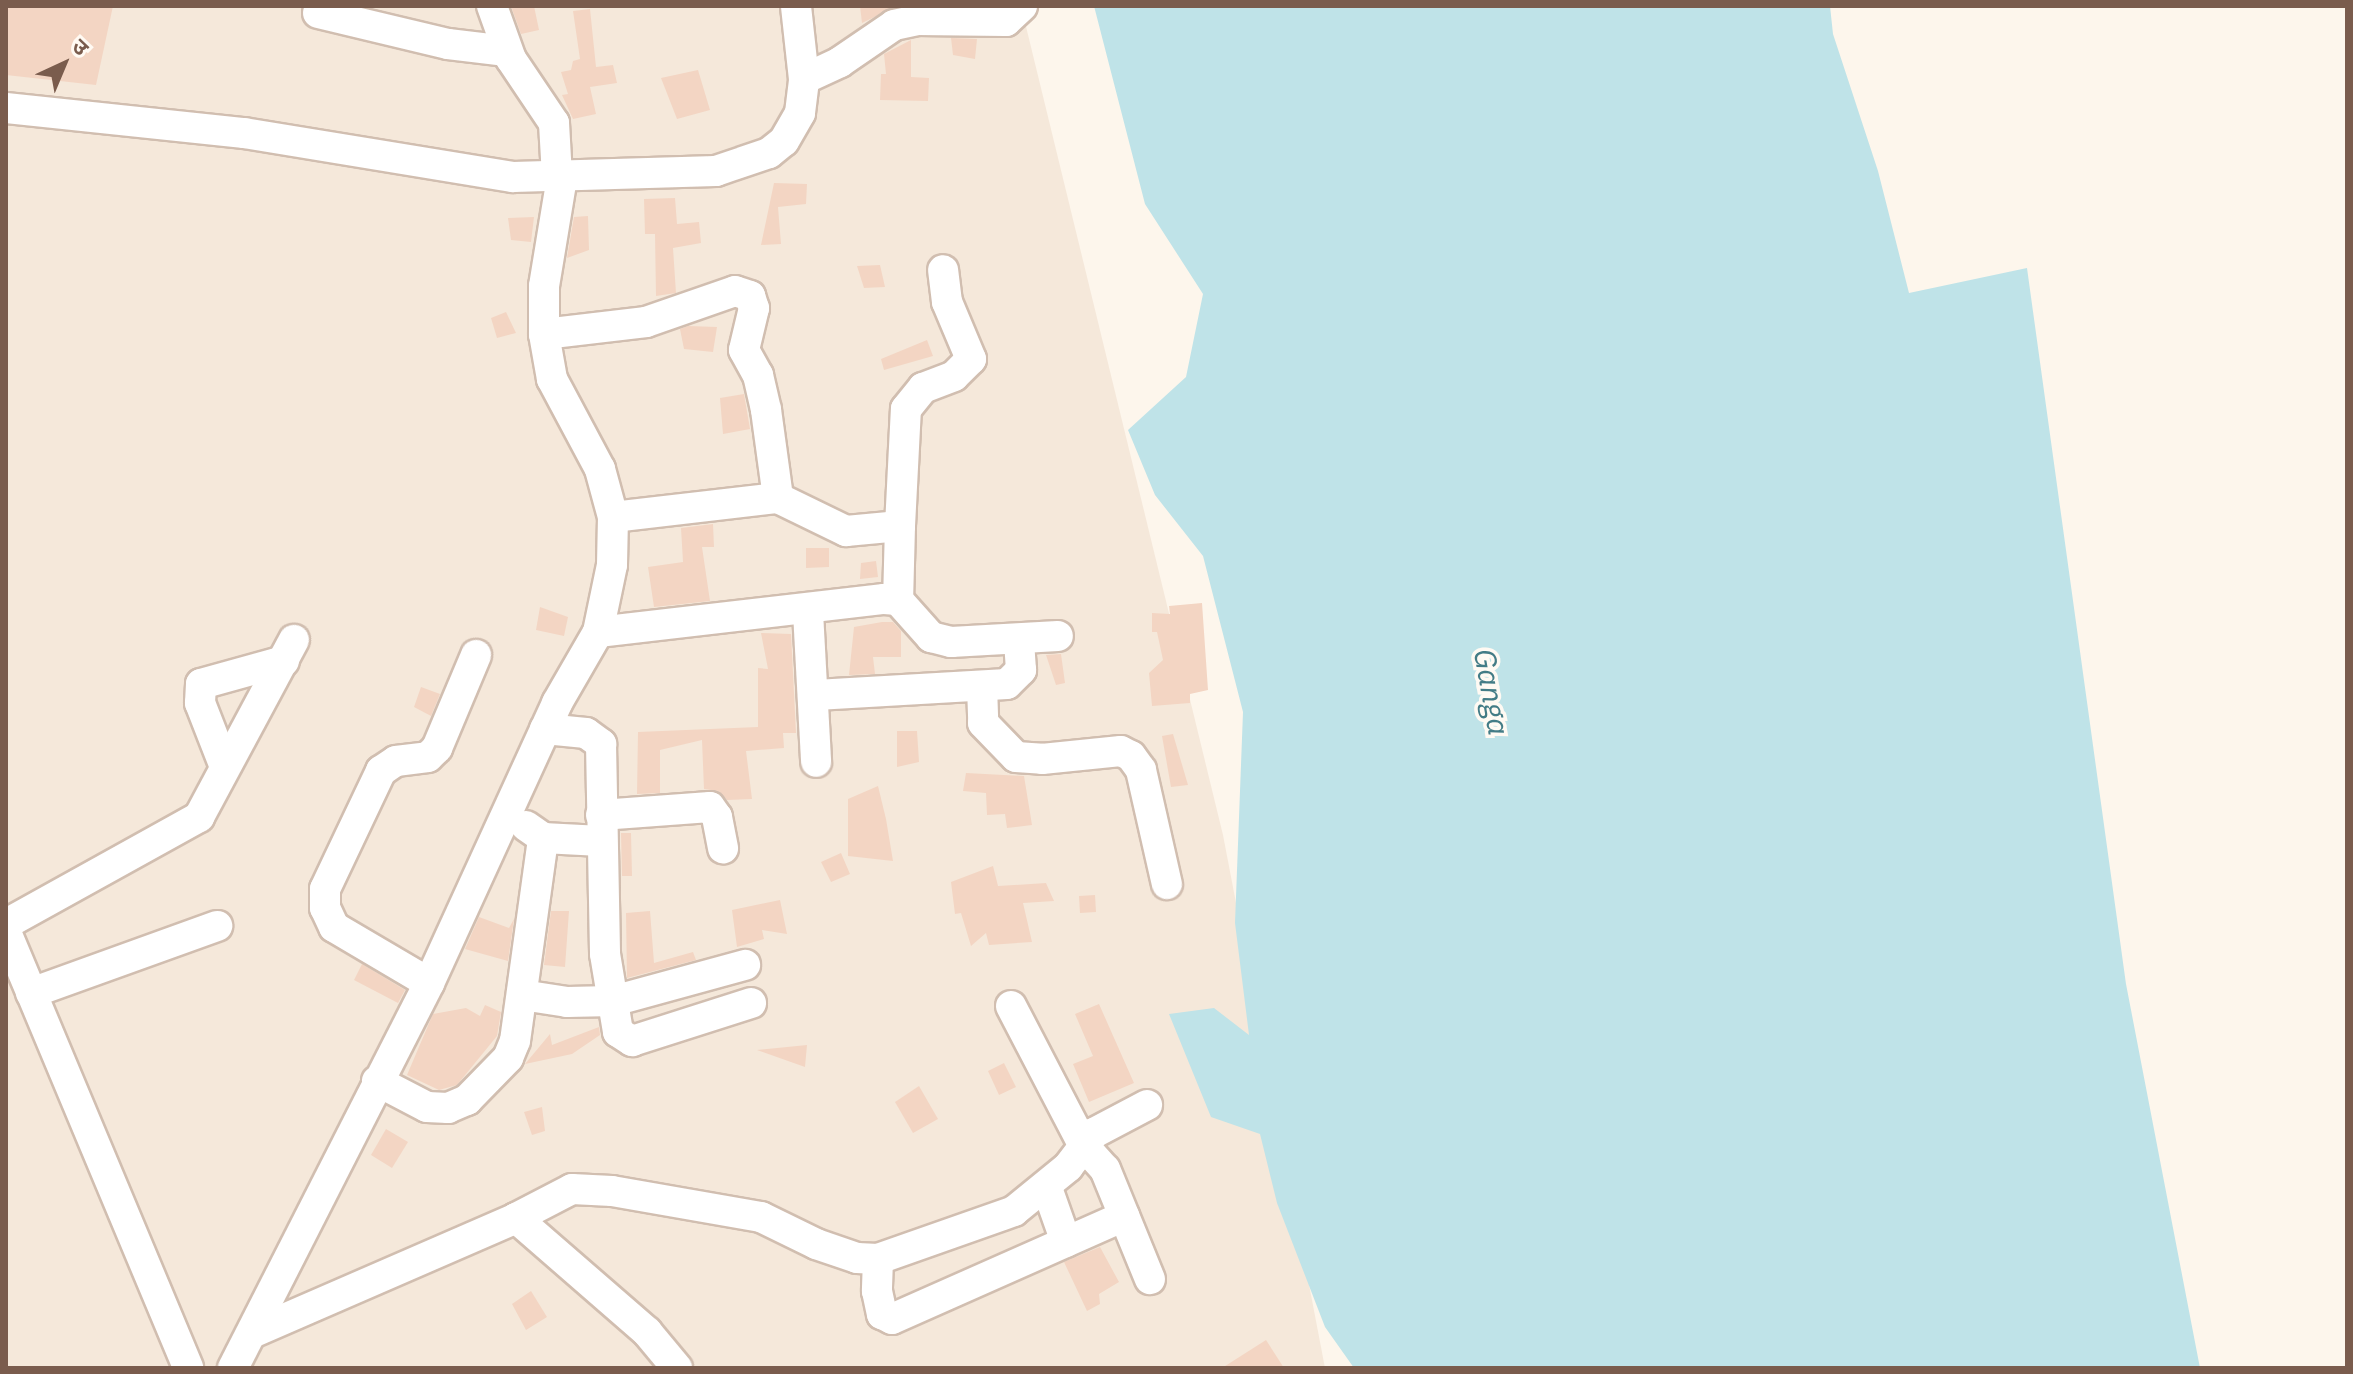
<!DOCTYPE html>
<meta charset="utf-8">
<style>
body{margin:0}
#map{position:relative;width:2353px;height:1374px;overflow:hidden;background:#fdf6ec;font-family:"IBM Plex Sans","Noto Sans Devanagari",sans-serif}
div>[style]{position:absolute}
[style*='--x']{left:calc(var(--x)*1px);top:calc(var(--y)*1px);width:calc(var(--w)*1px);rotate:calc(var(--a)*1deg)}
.residential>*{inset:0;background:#f5e8da}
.water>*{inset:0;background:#bfe3e8}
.building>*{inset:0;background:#f3d5c3}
.roads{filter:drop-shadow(2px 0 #d1beb0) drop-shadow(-2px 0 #d1beb0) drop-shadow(0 2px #d1beb0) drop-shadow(0 -2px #d1beb0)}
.minor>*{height:30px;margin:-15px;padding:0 15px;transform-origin:15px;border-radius:15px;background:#fff}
span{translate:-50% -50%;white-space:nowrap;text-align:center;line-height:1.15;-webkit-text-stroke:7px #fffaf3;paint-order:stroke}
.water-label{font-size:30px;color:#437c86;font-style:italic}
.frame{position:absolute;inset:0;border:8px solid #7a5c4d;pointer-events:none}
.north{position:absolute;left:24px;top:24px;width:80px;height:80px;-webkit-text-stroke:6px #fffaf3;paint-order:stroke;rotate:44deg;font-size:22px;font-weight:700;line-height:32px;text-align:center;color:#7a5c4d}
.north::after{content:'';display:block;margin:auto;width:28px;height:36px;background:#7a5c4d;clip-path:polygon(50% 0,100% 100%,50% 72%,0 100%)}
</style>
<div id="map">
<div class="residential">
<i style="clip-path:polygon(6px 6px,1021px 6px,1223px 835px,1325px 1368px,6px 1368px)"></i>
</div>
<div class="water">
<i style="clip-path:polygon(1094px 6px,1830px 6px,1833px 34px,1878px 171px,1909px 293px,2027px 268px,2126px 984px,2200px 1368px,1354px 1368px,1325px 1327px,1277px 1203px,1260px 1134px,1211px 1117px,1169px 1014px,1214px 1008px,1249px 1035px,1235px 923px,1243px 712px,1203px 556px,1155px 495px,1128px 430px,1186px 377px,1203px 294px,1145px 204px)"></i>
</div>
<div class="building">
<i style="clip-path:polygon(6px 6px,113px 6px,96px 85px,6px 75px)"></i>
<i style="clip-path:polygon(511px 6px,534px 6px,539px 30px,521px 34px)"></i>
<i style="clip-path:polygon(860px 6px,897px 6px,862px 23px)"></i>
<i style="clip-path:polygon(590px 9px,596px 67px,613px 65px,617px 83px,590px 87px,596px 114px,573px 119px,562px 95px,568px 94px,561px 72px,571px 70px,573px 61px,580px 59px,573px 11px)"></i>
<i style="clip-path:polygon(951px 38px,977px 39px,975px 59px,953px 55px)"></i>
<i style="clip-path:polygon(911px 40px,911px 77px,929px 78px,928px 101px,880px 100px,881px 74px,886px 74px,884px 54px)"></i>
<i style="clip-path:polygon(698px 70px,710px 110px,677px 119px,661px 78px)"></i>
<i style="clip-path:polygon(774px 183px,807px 184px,806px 204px,778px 207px,781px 244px,761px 245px)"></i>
<i style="clip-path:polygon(675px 198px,677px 224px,699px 222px,701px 243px,673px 248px,676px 293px,656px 296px,655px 234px,645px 234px,644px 199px)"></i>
<i style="clip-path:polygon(588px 216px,589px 250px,567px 258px,574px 217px)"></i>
<i style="clip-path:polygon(534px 217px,531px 242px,511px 240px,508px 218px)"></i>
<i style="clip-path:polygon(880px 265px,885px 287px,864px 288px,857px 266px)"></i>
<i style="clip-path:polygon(506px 312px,516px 333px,497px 338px,491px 318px)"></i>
<i style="clip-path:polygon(688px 326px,717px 327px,713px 352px,684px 349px,680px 329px)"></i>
<i style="clip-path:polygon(927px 340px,933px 356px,884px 370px,881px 359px)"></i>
<i style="clip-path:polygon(744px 394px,750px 429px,723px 434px,720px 398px)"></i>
<i style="clip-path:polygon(713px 524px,714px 547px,702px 547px,710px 601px,654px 607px,648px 567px,683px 562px,681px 528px)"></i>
<i style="clip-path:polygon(806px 548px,829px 548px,829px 567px,806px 568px)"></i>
<i style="clip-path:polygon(876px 561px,878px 577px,860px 579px,861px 563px)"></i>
<i style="clip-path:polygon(1202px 603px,1208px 690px,1190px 694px,1190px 703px,1152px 706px,1149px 673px,1163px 660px,1157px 632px,1152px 632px,1152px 613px,1170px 614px,1169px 606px)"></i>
<i style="clip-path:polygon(540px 607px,568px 617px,564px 636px,536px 630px)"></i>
<i style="clip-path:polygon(882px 622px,893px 622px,901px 631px,901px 657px,873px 657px,875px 674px,849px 675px,854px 627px)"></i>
<i style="clip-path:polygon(761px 633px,791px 634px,796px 733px,783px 733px,784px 748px,746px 751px,752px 799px,727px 800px,718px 791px,704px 789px,702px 740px,660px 750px,660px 793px,637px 794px,638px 732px,758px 727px,758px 668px,768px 669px)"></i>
<i style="clip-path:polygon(1061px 654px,1065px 683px,1056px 685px,1046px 655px)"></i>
<i style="clip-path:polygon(421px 687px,440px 694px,431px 716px,414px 707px)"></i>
<i style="clip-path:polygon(897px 731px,917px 731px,919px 762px,897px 767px)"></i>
<i style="clip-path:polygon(1173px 734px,1188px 785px,1171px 787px,1162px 736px)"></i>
<i style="clip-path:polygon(966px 773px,1024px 776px,1032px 825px,1007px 828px,1005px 814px,987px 815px,986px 793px,963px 791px)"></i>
<i style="clip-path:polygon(878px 786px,886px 819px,893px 861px,848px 856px,848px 799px)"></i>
<i style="clip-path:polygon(621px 833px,631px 833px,632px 876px,622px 876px)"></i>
<i style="clip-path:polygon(841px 853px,850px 874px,831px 882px,821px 862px)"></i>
<i style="clip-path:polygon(993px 866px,998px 886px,1046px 883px,1054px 901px,1023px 903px,1032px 942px,989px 945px,986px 933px,971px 946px,961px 913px,955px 914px,951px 882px)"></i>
<i style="clip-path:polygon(1095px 895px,1096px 912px,1080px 913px,1079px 896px)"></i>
<i style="clip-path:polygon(780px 900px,787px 934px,762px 930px,764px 939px,737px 947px,732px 910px)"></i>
<i style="clip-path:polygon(551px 911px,569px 911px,565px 967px,544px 965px)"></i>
<i style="clip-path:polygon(650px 911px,654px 963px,693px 952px,696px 960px,627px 978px,626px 913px)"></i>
<i style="clip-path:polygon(479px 917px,509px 928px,514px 919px,508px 961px,465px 949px)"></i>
<i style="clip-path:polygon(362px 964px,405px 990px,398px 1003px,354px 980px)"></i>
<i style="clip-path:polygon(1099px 1004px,1134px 1083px,1089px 1102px,1073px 1064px,1093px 1056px,1075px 1014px)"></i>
<i style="clip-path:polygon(485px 1005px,501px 1012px,497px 1036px,457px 1085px,439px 1090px,407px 1075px,433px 1014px,466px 1008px,480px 1016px)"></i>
<i style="clip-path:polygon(599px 1027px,600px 1035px,572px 1054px,525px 1064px,550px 1034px,552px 1045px)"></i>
<i style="clip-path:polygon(807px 1045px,805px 1067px,757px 1050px)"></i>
<i style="clip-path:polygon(1004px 1063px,1016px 1087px,999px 1095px,988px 1071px)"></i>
<i style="clip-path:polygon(919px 1086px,938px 1119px,913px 1133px,895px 1102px)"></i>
<i style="clip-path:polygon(542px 1107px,545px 1131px,532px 1135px,524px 1112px)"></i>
<i style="clip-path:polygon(386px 1129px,408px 1142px,392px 1168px,371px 1155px)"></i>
<i style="clip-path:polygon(1100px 1247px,1119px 1282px,1099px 1294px,1100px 1304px,1087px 1311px,1064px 1262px)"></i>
<i style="clip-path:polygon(531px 1291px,547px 1317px,526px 1330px,512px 1304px)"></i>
<i style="clip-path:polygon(1266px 1340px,1284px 1368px,1222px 1368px)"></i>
</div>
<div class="roads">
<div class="minor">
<i style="--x:492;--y:6;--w:56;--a:70.3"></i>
<i style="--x:511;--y:59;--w:77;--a:56.1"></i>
<i style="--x:554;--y:123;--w:54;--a:86.8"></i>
<i style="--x:318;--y:13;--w:134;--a:13.4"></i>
<i style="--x:448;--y:44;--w:59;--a:6.8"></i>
<i style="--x:804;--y:79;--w:40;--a:-25"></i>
<i style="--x:840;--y:62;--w:65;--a:-34.4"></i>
<i style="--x:894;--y:25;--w:24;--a:-12"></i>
<i style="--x:917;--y:20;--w:89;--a:0.6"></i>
<i style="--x:1006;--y:21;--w:22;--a:-43"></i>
<i style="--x:6;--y:108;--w:239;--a:6"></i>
<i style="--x:244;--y:133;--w:273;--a:9.3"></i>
<i style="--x:513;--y:177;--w:203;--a:-1.7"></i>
<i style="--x:716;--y:171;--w:56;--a:-18.8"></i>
<i style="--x:769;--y:153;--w:19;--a:-39"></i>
<i style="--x:784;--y:141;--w:32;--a:-60"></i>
<i style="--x:800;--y:113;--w:34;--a:-83"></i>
<i style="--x:804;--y:79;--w:73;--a:-96.3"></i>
<i style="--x:544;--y:334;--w:103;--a:-6.7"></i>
<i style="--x:646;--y:322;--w:94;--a:-19.2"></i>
<i style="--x:735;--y:291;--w:16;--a:18"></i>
<i style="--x:750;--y:296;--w:13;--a:72"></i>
<i style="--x:754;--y:308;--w:43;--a:103.4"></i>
<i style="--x:744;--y:350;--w:29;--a:61"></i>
<i style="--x:758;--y:375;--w:36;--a:77"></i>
<i style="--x:766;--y:410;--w:89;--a:82.2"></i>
<i style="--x:613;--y:517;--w:166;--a:-6.6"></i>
<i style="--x:778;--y:498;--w:76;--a:25.9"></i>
<i style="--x:846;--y:531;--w:54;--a:-5.3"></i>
<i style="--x:900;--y:526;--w:74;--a:91.5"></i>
<i style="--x:900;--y:526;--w:117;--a:-87.1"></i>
<i style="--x:906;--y:409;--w:27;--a:-51"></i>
<i style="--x:923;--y:388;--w:33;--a:-21"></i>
<i style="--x:954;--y:376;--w:24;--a:-45"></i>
<i style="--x:971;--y:359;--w:62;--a:-112.8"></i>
<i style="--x:947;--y:302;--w:32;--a:-97"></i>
<i style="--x:808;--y:612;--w:150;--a:86.9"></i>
<i style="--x:598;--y:632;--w:288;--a:-6.6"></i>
<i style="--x:884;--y:599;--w:14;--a:4"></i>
<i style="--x:898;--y:600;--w:50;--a:48.3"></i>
<i style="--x:931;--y:637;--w:21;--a:14"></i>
<i style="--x:951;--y:642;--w:107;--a:-3.2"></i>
<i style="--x:982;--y:686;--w:37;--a:88"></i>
<i style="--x:983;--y:723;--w:47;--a:45.9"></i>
<i style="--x:1016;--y:757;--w:26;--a:4"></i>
<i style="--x:1042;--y:759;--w:79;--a:-5.8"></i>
<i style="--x:1121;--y:751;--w:11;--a:27"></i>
<i style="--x:1131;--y:756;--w:17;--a:54"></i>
<i style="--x:1141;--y:770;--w:117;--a:77.2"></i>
<i style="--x:816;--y:695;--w:191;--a:-3.3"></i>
<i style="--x:1007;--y:684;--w:20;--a:-45"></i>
<i style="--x:1021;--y:670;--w:29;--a:-94"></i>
<i style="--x:545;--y:729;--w:41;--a:5.6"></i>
<i style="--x:586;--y:733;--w:19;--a:36"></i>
<i style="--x:601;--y:744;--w:210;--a:88.9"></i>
<i style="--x:605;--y:954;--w:79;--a:80.5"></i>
<i style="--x:618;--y:1032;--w:17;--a:33"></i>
<i style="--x:632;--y:1041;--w:125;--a:-17.7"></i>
<i style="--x:225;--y:767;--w:69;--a:-111.3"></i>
<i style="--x:200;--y:703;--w:19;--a:-87"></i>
<i style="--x:201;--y:684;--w:86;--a:-15.5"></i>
<i style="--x:601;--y:815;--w:109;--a:-4.2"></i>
<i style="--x:710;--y:807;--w:12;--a:55"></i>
<i style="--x:717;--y:817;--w:32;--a:79"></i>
<i style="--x:526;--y:826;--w:21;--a:35"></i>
<i style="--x:543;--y:838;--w:58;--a:3"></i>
<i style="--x:6;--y:924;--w:221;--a:-29"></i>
<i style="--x:199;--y:817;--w:201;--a:-61.8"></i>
<i style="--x:6;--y:932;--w:472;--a:67.3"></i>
<i style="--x:429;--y:983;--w:110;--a:-149.5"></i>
<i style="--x:334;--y:927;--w:21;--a:-115"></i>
<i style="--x:325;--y:908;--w:19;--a:-90"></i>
<i style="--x:325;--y:889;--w:131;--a:-64.6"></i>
<i style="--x:381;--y:771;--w:18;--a:-34"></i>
<i style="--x:396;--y:761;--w:32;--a:-7"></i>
<i style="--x:428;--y:757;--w:13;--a:-45"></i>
<i style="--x:437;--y:748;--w:101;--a:-67.2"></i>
<i style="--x:31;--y:993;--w:198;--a:-19.8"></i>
<i style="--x:522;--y:995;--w:46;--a:8.8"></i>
<i style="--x:567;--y:1002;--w:46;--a:-1.2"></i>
<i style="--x:613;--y:1001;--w:137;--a:-15.3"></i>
<i style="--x:1011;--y:1006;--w:158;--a:62.5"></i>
<i style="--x:1084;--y:1146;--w:31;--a:48"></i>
<i style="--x:1105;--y:1169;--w:119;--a:67.8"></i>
<i style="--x:377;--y:1081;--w:56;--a:27.5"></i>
<i style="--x:427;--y:1107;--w:21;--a:3"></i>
<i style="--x:448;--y:1108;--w:21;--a:-23"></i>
<i style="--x:467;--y:1100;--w:59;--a:-45.7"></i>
<i style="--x:508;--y:1058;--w:18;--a:-68"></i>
<i style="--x:515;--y:1041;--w:205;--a:-82.1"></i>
<i style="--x:1047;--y:1188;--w:57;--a:70.6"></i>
<i style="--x:516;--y:1218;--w:63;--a:-27.4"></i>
<i style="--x:572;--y:1189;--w:40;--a:2.9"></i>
<i style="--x:612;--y:1191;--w:151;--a:9.9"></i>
<i style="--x:761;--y:1217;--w:61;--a:26.1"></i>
<i style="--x:816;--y:1244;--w:43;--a:18.9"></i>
<i style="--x:857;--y:1258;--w:21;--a:3"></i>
<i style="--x:878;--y:1259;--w:144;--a:-19.4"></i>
<i style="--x:1014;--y:1211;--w:70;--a:-39.2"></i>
<i style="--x:1068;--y:1167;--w:43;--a:-52.6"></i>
<i style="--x:1094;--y:1133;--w:60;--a:-27.8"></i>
<i style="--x:878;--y:1259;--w:32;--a:92"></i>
<i style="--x:877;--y:1291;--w:24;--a:78"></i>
<i style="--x:882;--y:1314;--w:11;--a:27"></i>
<i style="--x:892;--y:1319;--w:254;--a:-23.9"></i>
<i style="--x:252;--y:1333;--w:288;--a:-23.5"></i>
<i style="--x:516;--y:1218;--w:174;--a:41"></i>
<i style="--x:647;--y:1332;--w:47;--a:50.2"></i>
<i style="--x:233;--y:1368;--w:432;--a:-63"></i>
<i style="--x:429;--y:983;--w:308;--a:-65.4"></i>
<i style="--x:557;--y:703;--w:82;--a:-60"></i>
<i style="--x:598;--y:632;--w:68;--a:-78.2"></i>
<i style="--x:612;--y:565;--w:48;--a:-88.8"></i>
<i style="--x:613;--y:517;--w:50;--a:-105.2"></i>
<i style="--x:600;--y:469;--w:102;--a:-118.1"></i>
<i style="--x:552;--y:379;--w:46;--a:-100.1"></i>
<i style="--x:544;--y:334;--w:48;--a:-90"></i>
<i style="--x:544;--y:286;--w:110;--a:-80.6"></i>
</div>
</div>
<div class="water-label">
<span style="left:1492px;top:692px;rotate:80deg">Ganga</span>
</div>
<div class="frame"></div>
<div class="north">उ</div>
</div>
